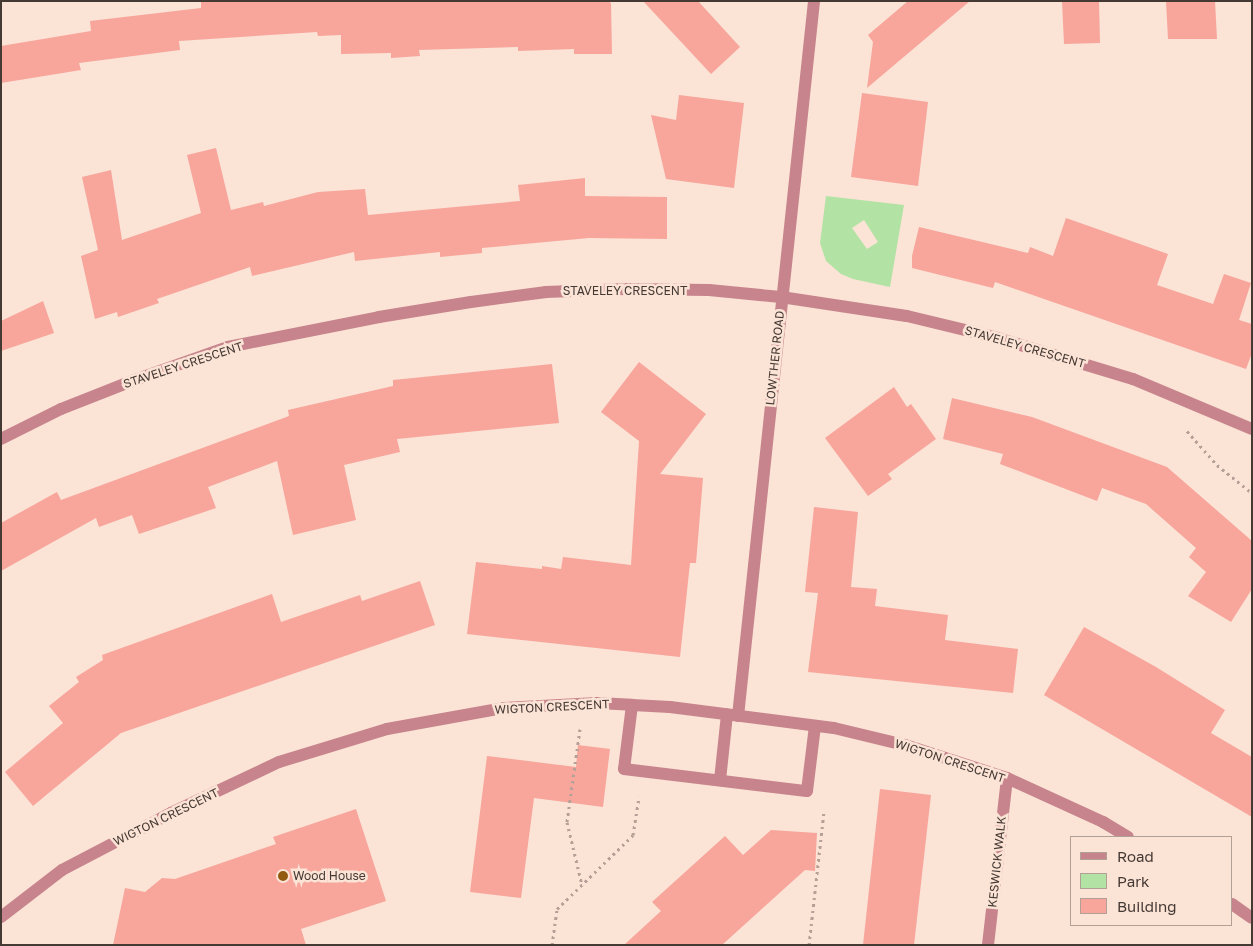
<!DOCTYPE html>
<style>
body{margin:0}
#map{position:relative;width:1253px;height:946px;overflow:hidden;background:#fbe3d6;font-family:"Golos Text",sans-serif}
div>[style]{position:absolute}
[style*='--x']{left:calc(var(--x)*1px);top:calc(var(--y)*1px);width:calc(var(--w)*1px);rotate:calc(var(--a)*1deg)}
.green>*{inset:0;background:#b2e3a4}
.building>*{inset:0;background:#f8a59c}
.path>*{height:3px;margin-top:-1.5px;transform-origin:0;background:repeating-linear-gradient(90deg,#b4a096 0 2.5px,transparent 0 6.5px)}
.minor>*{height:12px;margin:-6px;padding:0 6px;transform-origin:6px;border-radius:6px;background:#c7848c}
.dots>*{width:14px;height:14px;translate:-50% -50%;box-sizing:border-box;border:2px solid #fbe3d6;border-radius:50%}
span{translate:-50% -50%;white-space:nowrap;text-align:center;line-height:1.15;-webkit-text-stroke:5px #fbe3d6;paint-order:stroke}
.street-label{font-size:12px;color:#453933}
.poi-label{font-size:12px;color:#453933}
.left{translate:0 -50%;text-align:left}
.frame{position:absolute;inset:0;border:2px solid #453933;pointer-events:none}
.legend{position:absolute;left:1070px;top:836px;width:162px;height:90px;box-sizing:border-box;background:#fbe3d6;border:1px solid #b29f95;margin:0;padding:6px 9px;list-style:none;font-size:15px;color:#453933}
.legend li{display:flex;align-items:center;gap:10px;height:25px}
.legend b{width:25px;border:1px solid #b29f95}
</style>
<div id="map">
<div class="green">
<i style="clip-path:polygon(evenodd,826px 196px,904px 205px,890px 287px,853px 279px,841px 274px,826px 261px,820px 243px,826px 196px,864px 220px,878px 242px,867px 249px,852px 228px,864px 220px)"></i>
</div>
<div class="building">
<i style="clip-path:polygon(201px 1px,608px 1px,611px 3px,612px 54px,574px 54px,574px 49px,518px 51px,518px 47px,419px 50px,420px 56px,391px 58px,391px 53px,341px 54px,341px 35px,318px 36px,317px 32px,179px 41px,180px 50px,79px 63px,81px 70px,1px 83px,1px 46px,91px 31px,90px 21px,201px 8px)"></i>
<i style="clip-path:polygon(643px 1px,698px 1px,740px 47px,711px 74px)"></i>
<i style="clip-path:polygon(908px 1px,970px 1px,867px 88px,873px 42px,868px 35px)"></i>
<i style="clip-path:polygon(1062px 1px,1099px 1px,1100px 43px,1064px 44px)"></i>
<i style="clip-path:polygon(1166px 1px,1215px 1px,1217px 39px,1168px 39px)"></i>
<i style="clip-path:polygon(862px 93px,928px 102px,918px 186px,851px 177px)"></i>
<i style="clip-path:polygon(679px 95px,744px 103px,734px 188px,666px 179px,651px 115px,676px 120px)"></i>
<i style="clip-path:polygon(216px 148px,231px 210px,263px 202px,264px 206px,318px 192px,365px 189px,368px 215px,520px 201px,518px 185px,585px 178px,585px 196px,667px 197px,667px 239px,589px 238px,482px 248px,482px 253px,440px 257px,440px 252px,355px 261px,354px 252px,252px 276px,250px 267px,157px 299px,159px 303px,118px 317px,117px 312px,95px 319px,81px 256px,98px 250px,82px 177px,111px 170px,122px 240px,201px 213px,187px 155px)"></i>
<i style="clip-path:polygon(1066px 218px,1168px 254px,1157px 285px,1213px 304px,1224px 274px,1251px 283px,1239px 320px,1252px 324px,1252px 353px,1246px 369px,995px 282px,993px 288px,912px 268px,912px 256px,919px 227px,1028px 253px,1030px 247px,1053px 256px)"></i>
<i style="clip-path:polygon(43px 301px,54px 333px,1px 351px,1px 321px)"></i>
<i style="clip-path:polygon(639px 362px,706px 414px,660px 474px,703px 478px,696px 563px,690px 563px,680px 657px,467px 634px,476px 562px,542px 569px,542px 566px,561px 569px,563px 557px,631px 565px,639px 441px,601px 412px)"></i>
<i style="clip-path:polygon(552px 364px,559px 423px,397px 439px,400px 452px,344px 465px,356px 520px,293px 535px,277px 461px,208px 487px,216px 508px,139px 534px,132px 515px,99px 527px,96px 518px,1px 571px,1px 523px,57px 492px,61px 500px,289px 416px,288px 410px,393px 386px,393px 380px)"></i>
<i style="clip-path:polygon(894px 387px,907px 407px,911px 404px,936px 439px,888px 474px,892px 479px,868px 496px,825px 438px)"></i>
<i style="clip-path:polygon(952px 398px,1032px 417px,1167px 467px,1252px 541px,1252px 589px,1231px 622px,1188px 596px,1206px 572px,1189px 557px,1196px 548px,1146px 504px,1102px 488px,1097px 501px,1000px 464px,1003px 454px,943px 439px)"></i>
<i style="clip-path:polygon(814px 507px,858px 512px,851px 587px,877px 589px,875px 606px,948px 615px,945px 640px,1018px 649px,1013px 693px,808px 672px,818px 593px,805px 592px)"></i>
<i style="clip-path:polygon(420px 581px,435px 625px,121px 733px,33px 806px,5px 772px,63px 723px,49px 706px,79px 682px,76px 677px,103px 660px,102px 655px,272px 594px,281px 622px,360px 595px,362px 601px)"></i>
<i style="clip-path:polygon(1084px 627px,1156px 667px,1225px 710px,1211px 733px,1252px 757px,1252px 817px,1044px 695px)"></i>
<i style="clip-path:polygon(578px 745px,610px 749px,603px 807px,534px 798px,521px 898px,470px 892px,487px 756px,576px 767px)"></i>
<i style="clip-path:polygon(880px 789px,931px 795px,914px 945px,863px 945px)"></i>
<i style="clip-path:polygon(356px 809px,386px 901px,301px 929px,306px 945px,113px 945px,125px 888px,145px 892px,162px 878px,175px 879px,276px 844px,273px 837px)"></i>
<i style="clip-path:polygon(771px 830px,817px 833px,815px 871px,805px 870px,722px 945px,624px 945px,661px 911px,652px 902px,725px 836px,743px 855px)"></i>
</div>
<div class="path">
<i style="--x:1187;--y:431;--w:45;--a:48.6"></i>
<i style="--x:1217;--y:465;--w:45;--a:38.7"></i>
<i style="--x:580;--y:729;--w:94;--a:98"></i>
<i style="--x:567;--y:822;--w:65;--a:76.6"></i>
<i style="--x:552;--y:945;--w:36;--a:-82"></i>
<i style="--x:557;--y:909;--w:106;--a:-44.2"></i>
<i style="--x:633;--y:835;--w:39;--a:-81"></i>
<i style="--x:809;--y:945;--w:135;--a:-83.6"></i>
</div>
<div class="minor">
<i style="--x:1;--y:439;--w:67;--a:-26.6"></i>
<i style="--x:61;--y:409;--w:76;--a:-21.5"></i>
<i style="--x:132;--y:381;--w:102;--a:-19.5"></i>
<i style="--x:228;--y:347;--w:154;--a:-11.2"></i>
<i style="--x:379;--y:317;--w:93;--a:-9.3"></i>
<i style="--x:471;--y:302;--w:76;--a:-7.6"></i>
<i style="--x:546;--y:292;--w:78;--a:-2.2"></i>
<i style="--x:624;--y:289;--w:85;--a:0.7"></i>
<i style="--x:709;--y:290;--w:72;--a:5.6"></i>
<i style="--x:781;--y:297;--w:127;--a:8.6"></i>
<i style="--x:907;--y:316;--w:89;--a:13.6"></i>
<i style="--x:994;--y:337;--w:145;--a:16.8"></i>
<i style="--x:1133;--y:379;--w:129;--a:22.8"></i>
<i style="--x:632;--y:705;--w:64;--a:97.1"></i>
<i style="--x:624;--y:769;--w:184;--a:6.9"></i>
<i style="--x:807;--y:791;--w:65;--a:-83"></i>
<i style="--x:738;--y:716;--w:719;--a:-83.93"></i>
<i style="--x:720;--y:780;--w:66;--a:-83.9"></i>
<i style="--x:1232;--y:904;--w:24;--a:35"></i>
<i style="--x:1;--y:917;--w:77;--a:-37.6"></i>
<i style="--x:62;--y:870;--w:123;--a:-27.6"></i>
<i style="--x:171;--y:813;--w:119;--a:-25.3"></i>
<i style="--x:279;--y:762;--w:113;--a:-17"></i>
<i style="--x:387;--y:729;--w:119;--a:-10.2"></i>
<i style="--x:504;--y:708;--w:93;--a:-3.1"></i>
<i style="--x:597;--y:703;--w:35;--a:3"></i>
<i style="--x:632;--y:705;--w:38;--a:3"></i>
<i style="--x:670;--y:707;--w:165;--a:7.3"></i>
<i style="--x:834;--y:728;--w:73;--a:13.5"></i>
<i style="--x:905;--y:745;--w:107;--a:17.9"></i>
<i style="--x:1007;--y:778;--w:106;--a:24.6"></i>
<i style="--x:1103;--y:822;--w:29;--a:31"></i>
<i style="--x:988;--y:945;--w:168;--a:-83.5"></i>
</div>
<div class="dots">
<i style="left:283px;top:876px;background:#915a10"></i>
</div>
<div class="street-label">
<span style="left:625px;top:291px">STAVELEY CRESCENT</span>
<span style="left:1025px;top:347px;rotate:16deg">STAVELEY CRESCENT</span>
<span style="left:775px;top:358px;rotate:-84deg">LOWTHER ROAD</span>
<span style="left:183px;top:365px;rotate:-18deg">STAVELEY CRESCENT</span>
<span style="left:552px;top:707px;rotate:-3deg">WIGTON CRESCENT</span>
<span style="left:950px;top:761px;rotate:18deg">WIGTON CRESCENT</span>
<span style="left:166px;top:817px;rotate:-26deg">WIGTON CRESCENT</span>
<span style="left:997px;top:862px;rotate:-84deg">KESWICK WALK</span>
</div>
<div class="poi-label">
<span class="left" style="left:293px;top:876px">Wood House</span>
</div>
<div class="frame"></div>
<ul class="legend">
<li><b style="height:6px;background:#c7848c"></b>Road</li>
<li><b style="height:14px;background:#b2e3a4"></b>Park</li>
<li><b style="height:14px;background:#f8a59c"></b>Building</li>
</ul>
</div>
